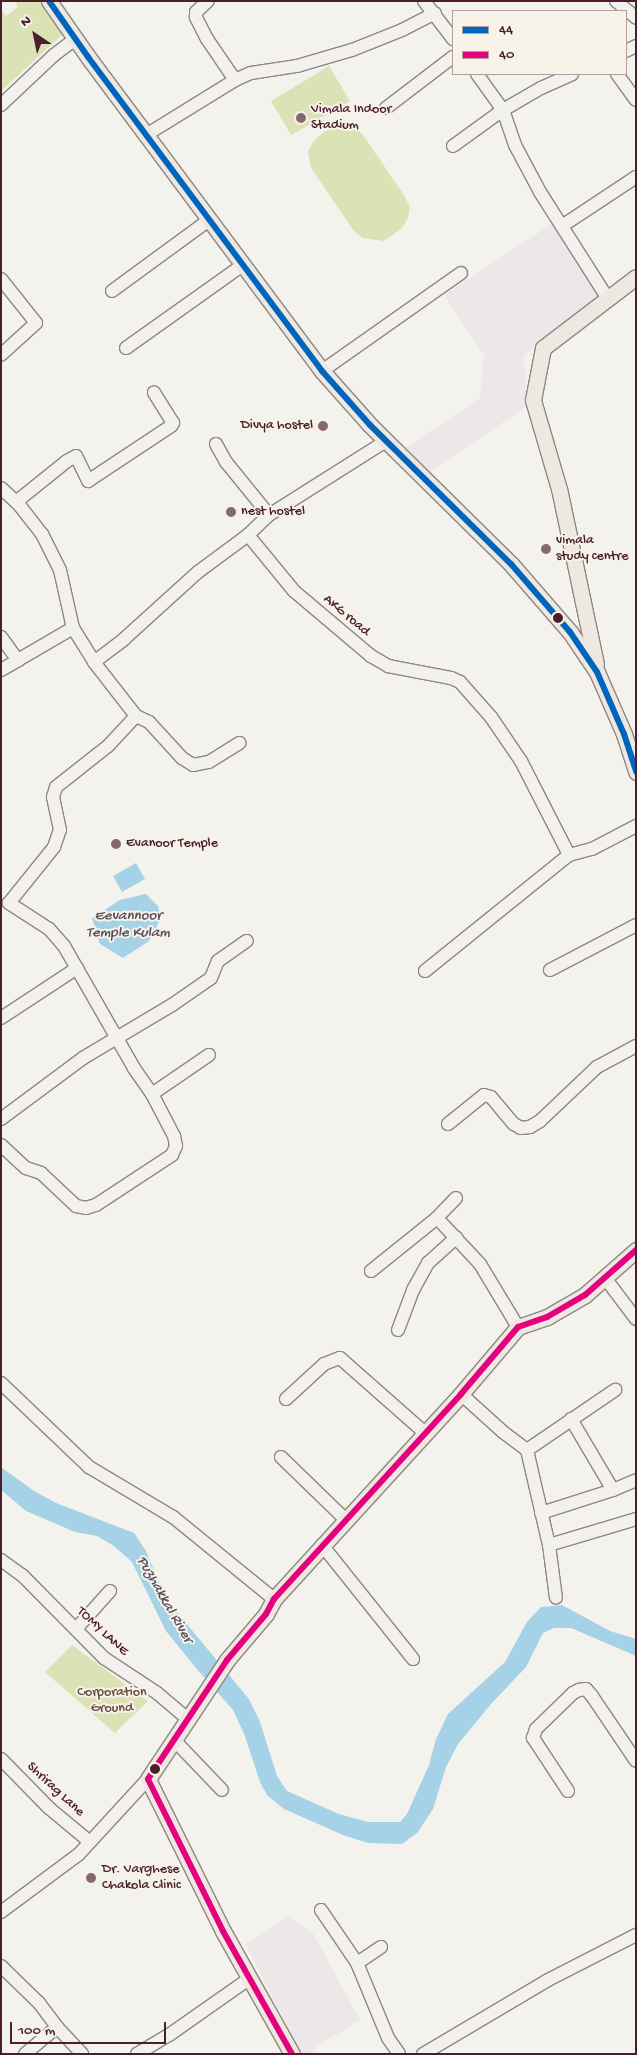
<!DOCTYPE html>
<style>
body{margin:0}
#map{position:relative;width:637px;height:2055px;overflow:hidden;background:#f4f2ec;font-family:"Gochi Hand",sans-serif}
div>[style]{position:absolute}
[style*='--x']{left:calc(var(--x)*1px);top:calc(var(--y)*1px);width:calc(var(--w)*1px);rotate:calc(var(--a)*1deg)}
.built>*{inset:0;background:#ece8ea}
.green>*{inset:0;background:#dbe2b5}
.water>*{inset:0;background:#a5d2e6}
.roads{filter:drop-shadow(1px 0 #8f8685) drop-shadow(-1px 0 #8f8685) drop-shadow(0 1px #8f8685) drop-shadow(0 -1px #8f8685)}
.minor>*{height:12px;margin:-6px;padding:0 6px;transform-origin:6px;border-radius:6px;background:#f2f1ed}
.major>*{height:15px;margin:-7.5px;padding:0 7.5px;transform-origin:7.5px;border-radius:7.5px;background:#ede8e0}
.bus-1>*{height:6px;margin:-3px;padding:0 3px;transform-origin:3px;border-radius:3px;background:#0065bd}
.bus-2>*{height:6px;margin:-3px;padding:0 3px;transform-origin:3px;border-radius:3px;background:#e5007d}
.dots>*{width:14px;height:14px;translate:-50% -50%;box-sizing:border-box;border:2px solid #f7f3e8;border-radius:50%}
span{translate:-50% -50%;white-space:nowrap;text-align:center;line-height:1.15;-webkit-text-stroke:4px #f7f3e8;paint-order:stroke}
.poi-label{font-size:14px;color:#4a1f2b}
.left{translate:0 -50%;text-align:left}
.right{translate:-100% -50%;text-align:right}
.street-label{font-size:14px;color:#4a1f2b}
.park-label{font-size:14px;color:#694c42}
.water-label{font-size:15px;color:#5b5162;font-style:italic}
.frame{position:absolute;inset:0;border:2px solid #4a1f2b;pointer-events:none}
.legend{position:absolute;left:452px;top:10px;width:175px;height:65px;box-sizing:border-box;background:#f7f3e8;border:1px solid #b29e9c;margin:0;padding:6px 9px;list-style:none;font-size:15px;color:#4a1f2b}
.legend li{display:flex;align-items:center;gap:10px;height:25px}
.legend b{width:25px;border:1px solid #b29e9c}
.north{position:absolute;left:10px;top:10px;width:50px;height:50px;-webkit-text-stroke:4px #f7f3e8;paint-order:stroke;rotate:326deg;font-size:14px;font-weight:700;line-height:20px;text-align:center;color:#4a1f2b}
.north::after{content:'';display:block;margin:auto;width:18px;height:22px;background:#4a1f2b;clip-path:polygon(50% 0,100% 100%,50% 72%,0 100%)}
.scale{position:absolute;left:10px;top:2022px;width:156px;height:22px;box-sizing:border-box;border:2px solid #4a1f2b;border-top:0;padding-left:6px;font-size:15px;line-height:18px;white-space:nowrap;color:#4a1f2b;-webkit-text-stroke:4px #f7f3e8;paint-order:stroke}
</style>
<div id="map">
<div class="built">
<i style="clip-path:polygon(555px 222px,605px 297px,524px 355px,527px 406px,427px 474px,405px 448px,480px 398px,484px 355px,444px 295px)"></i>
<i style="clip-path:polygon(288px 1916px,313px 1933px,360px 2020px,314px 2048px,317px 2054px,301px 2054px,246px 1944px)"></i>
</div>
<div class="green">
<i style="clip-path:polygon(14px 1px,40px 1px,64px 33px,1px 91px,1px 9px,6px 16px,18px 7px)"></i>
<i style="clip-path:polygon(329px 66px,350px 101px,291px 135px,271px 101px)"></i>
<i style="clip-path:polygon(347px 125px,357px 128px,365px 138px,404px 195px,410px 207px,408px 218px,402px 228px,384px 241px,363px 238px,354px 231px,311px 168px,308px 152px,313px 142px,325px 131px)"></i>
<i style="clip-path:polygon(72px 1645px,148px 1701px,115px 1733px,45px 1672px)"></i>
</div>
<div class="water">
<i style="clip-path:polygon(136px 863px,145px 879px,122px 892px,113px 876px)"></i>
<i style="clip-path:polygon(146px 894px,158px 906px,161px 918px,149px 941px,123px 958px,100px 944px,92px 918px,120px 900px)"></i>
<i style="clip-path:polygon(1px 1467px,34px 1491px,56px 1503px,134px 1533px,146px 1551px,166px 1599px,249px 1699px,260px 1722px,277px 1776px,287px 1791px,339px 1814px,368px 1822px,400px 1822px,407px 1814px,429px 1765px,436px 1739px,448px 1714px,505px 1662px,527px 1622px,541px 1607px,562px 1605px,610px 1631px,636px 1639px,636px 1656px,571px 1628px,554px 1628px,543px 1633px,526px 1667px,491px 1704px,458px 1744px,446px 1767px,433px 1809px,418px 1832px,402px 1844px,368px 1843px,343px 1835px,284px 1809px,267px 1795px,260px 1782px,245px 1736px,233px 1710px,196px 1668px,166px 1631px,132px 1562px,114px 1546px,97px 1536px,75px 1532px,26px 1511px,1px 1490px)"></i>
</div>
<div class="roads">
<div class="minor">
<i style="--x:424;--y:1;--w:48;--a:52.7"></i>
<i style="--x:616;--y:1;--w:26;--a:40"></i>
<i style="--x:626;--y:51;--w:11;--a:-27"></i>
<i style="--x:477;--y:74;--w:44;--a:54.2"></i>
<i style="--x:503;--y:110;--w:37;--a:71"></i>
<i style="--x:515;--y:145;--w:53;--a:62"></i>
<i style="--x:540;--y:192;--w:125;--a:57.5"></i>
<i style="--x:617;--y:74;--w:32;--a:54"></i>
<i style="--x:235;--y:80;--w:17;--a:-24"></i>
<i style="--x:251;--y:73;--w:47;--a:-8.7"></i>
<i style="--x:297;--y:66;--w:57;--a:-16.2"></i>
<i style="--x:352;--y:50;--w:54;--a:-21.8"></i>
<i style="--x:402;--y:30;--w:37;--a:-27"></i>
<i style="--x:1;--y:105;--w:73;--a:-43.3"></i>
<i style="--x:54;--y:55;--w:26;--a:-37"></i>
<i style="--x:386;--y:108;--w:84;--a:-37.3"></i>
<i style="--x:146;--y:135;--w:105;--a:-31.7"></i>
<i style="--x:235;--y:80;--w:50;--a:-124.3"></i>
<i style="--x:207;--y:39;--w:25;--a:-117"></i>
<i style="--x:196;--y:17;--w:5;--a:-90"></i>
<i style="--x:196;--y:12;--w:16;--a:-43"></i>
<i style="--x:453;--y:146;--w:62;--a:-35.8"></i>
<i style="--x:503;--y:110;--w:44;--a:-30.1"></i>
<i style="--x:541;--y:88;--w:34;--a:-24"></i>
<i style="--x:562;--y:226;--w:89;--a:-33.5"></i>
<i style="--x:1;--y:279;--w:56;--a:51.5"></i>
<i style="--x:36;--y:323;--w:47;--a:137.6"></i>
<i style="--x:112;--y:291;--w:120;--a:-36.2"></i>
<i style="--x:126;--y:348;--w:143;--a:-35.4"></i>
<i style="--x:322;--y:371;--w:170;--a:-35.2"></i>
<i style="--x:216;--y:444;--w:21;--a:61"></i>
<i style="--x:226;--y:462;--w:68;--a:50.9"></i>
<i style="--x:1;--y:488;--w:26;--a:43"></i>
<i style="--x:20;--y:506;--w:36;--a:52"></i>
<i style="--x:42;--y:534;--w:40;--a:63.4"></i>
<i style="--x:60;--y:570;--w:59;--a:77.4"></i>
<i style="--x:16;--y:502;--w:65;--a:-38.8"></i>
<i style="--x:67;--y:461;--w:10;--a:-29"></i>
<i style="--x:76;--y:456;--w:28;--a:64"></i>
<i style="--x:88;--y:481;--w:100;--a:-33.5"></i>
<i style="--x:171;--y:426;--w:4;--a:-56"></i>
<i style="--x:173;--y:423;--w:36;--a:-122"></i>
<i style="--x:248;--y:535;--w:72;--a:50.6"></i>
<i style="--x:294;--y:591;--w:101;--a:40.2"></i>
<i style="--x:371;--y:656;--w:20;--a:30"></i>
<i style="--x:388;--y:666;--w:64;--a:10.8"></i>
<i style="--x:451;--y:678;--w:10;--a:24"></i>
<i style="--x:460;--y:682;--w:47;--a:48.5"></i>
<i style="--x:491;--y:717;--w:53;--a:55.7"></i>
<i style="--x:521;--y:761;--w:106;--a:62.9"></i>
<i style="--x:1;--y:637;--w:29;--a:54"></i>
<i style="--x:18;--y:660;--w:64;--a:-30.2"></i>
<i style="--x:73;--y:628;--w:40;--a:58"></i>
<i style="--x:1;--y:670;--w:20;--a:-30"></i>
<i style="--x:136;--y:716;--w:14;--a:25"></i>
<i style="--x:149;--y:722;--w:49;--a:47.5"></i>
<i style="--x:182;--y:758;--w:13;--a:32"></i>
<i style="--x:193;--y:765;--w:16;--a:-11"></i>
<i style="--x:209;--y:762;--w:36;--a:-32"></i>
<i style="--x:550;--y:970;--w:97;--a:-27.6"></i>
<i style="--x:425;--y:971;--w:185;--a:-38.9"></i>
<i style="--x:569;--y:855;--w:24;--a:-15"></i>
<i style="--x:592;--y:849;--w:50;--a:-27.6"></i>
<i style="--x:1;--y:1018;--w:91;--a:-33.3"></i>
<i style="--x:152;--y:1094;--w:32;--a:-125"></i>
<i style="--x:134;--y:1068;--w:141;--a:-119.8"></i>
<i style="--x:64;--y:946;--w:23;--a:-131"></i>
<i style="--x:49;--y:929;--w:48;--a:-147"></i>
<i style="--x:9;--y:903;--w:72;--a:-51.2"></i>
<i style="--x:54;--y:847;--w:18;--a:-71"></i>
<i style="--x:60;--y:830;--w:34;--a:-102"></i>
<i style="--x:53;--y:797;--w:10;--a:-73"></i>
<i style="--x:56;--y:787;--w:66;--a:-38.3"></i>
<i style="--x:108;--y:746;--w:41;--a:-47"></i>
<i style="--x:136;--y:716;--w:68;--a:-127.9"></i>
<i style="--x:94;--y:662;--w:38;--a:-37"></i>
<i style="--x:124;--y:639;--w:100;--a:-42.2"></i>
<i style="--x:198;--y:572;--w:62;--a:-36.5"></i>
<i style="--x:248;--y:535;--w:29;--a:-44"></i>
<i style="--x:269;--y:515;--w:138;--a:-32.3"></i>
<i style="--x:1;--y:1119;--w:102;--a:-36.6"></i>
<i style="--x:83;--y:1058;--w:104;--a:-30.8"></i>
<i style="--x:172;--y:1005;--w:47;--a:-34.7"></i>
<i style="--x:211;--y:978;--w:18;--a:-68"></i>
<i style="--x:218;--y:961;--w:35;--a:-35"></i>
<i style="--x:448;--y:1124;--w:46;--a:-38.9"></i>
<i style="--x:484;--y:1095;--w:7;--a:16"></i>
<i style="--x:491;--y:1097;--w:35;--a:50"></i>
<i style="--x:514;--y:1124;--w:8;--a:30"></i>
<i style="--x:521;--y:1128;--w:9;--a:-6"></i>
<i style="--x:530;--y:1127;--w:12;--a:-31"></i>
<i style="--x:540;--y:1121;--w:79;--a:-43.5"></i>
<i style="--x:597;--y:1067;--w:44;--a:-28.3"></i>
<i style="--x:1;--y:1145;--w:34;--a:43"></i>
<i style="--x:26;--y:1168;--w:16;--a:18"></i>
<i style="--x:41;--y:1173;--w:48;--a:43.3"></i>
<i style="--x:76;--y:1206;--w:10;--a:11"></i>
<i style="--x:86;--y:1208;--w:10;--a:-17"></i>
<i style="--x:96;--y:1205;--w:91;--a:-33.3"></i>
<i style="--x:172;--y:1155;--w:10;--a:-66"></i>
<i style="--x:176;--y:1146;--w:10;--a:-101"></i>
<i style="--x:174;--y:1136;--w:47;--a:-117.6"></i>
<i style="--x:152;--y:1094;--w:69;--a:-34.4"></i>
<i style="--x:456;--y:1198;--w:28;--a:134"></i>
<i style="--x:437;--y:1218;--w:63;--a:46.9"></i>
<i style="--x:480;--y:1264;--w:74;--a:58.9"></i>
<i style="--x:371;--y:1271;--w:85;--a:-38.8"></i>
<i style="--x:605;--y:1278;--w:51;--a:52.9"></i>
<i style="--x:398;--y:1330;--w:43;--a:-69.4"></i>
<i style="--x:413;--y:1290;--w:31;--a:-61"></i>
<i style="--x:428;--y:1263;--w:38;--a:-42"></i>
<i style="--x:1;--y:1383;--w:122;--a:43.7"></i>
<i style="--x:89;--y:1467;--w:98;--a:30.8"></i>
<i style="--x:173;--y:1517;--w:130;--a:39.1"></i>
<i style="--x:461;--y:1394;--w:57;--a:42.1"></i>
<i style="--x:503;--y:1432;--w:30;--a:37"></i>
<i style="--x:527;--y:1450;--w:98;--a:77"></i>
<i style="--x:549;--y:1545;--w:91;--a:-16.6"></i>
<i style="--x:286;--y:1399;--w:52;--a:-42.6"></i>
<i style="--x:324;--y:1364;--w:17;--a:-21"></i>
<i style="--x:340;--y:1358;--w:113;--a:41.4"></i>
<i style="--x:571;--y:1419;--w:82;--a:59.4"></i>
<i style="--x:527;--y:1450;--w:107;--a:-34.3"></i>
<i style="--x:281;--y:1457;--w:89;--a:44.1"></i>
<i style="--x:541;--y:1513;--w:76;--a:-17.7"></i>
<i style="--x:613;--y:1490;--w:25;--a:-23"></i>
<i style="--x:322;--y:1545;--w:146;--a:51.4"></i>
<i style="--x:549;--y:1545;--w:53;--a:82.5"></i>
<i style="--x:1;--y:1560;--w:26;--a:36"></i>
<i style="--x:22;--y:1575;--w:117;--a:45.3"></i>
<i style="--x:104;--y:1658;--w:64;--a:33.4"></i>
<i style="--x:157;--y:1693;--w:42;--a:40.2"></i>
<i style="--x:76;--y:1629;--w:51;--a:-48.2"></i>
<i style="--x:174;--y:1740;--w:69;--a:46.2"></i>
<i style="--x:1;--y:1759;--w:69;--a:45.6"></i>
<i style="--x:49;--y:1808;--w:53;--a:39.7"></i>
<i style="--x:568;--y:1791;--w:64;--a:-123.4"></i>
<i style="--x:533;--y:1738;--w:9;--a:-72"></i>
<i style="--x:536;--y:1729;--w:52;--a:-44.2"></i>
<i style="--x:573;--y:1693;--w:7;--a:-27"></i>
<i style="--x:579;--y:1690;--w:7;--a:-8"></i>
<i style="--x:586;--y:1689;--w:9;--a:49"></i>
<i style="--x:592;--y:1696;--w:78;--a:55.9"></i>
<i style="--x:321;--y:1910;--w:64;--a:55.8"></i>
<i style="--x:1;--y:1912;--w:97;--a:-36.6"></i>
<i style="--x:79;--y:1854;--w:102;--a:-47.4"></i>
<i style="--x:381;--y:1947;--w:29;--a:146"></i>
<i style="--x:357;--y:1963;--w:81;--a:67.5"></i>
<i style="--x:388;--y:2038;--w:19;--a:55"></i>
<i style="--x:1;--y:1966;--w:53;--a:44.2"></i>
<i style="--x:39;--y:2003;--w:30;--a:53"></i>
<i style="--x:25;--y:2054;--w:42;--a:-40.2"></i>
<i style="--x:57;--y:2027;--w:37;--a:47"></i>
<i style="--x:137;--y:2054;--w:37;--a:-31"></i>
<i style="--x:169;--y:2035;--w:99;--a:-35.1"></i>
<i style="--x:423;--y:2054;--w:145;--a:-30.6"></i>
<i style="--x:548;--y:1980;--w:99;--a:-27.1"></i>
</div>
<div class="major">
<i style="--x:49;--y:1;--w:68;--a:55.1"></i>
<i style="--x:88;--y:57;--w:392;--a:53.3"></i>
<i style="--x:322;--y:371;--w:72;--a:48.4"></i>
<i style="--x:370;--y:425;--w:198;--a:44.6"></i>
<i style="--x:511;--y:564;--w:90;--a:49.1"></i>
<i style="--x:570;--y:632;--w:48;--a:56"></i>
<i style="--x:597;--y:672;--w:68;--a:66.5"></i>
<i style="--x:624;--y:734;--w:40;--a:72"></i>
<i style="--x:596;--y:664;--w:179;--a:-101.9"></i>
<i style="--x:559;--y:489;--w:93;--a:-106.3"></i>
<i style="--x:533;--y:400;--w:53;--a:-79.1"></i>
<i style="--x:543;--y:348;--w:117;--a:-37.4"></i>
<i style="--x:292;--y:2054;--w:141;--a:-119.3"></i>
<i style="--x:223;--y:1931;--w:169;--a:-116.3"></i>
<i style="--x:148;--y:1779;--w:143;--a:-56.4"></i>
<i style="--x:227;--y:1660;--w:60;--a:-49.7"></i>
<i style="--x:266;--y:1614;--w:17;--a:-62"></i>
<i style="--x:274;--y:1599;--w:277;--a:-47.6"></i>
<i style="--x:461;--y:1394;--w:88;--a:-49.6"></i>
<i style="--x:518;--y:1327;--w:31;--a:-19"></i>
<i style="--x:547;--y:1317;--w:44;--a:-30.1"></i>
<i style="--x:585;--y:1295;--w:68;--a:-41.4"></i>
</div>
</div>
<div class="bus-1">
<i style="--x:49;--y:1;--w:68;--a:55.1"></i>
<i style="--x:88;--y:57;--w:392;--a:53.3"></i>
<i style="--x:322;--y:371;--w:72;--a:48.4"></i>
<i style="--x:370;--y:425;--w:198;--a:44.6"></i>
<i style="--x:511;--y:564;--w:90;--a:49.1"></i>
<i style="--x:570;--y:632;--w:48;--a:56"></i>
<i style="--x:597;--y:672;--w:68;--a:66.5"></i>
<i style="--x:624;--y:734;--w:40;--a:72"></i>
</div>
<div class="bus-2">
<i style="--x:292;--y:2054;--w:141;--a:-119.3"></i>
<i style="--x:223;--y:1931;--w:169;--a:-116.3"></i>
<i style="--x:148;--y:1779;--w:143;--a:-56.4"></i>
<i style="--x:227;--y:1660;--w:60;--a:-49.7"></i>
<i style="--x:266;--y:1614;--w:17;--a:-62"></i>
<i style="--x:274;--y:1599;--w:277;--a:-47.6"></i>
<i style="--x:461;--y:1394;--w:88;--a:-49.6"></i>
<i style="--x:518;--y:1327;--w:31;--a:-19"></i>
<i style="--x:547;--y:1317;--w:44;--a:-30.1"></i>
<i style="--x:585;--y:1295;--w:68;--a:-41.4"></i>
</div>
<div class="dots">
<i style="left:301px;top:118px;background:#86696f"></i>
<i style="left:323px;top:426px;background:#86696f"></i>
<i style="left:231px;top:512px;background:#86696f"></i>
<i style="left:546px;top:549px;background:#86696f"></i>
<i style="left:558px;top:618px;background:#4a1f2b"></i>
<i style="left:116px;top:844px;background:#86696f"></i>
<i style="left:155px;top:1769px;background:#4a1f2b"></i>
<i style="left:91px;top:1878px;background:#86696f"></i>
</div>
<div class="poi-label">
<span class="left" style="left:311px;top:118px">Vimala Indoor<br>Stadium</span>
<span class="right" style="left:313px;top:426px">Divya hostel</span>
<span class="left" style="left:241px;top:512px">nest hostel</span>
<span class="left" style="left:556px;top:549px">vimala<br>study centre</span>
<span class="left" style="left:126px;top:844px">Evanoor Temple</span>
<span class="left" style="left:102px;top:1878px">Dr. Varghese<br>Chakola Clinic</span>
</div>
<div class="street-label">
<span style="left:346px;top:616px;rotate:40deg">AKG road</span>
<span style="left:102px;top:1632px;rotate:43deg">TOMY LANE</span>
<span style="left:55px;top:1790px;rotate:43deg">Shrirag Lane</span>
</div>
<div class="park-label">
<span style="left:112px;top:1701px">Corporation<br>Ground</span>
</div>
<div class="water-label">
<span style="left:128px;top:925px">Eevannoor<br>Temple Kulam</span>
<span style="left:164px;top:1600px;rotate:60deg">Puzhakkal River</span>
</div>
<div class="frame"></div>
<ul class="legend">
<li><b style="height:6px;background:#0065bd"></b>44</li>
<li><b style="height:6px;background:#e5007d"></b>40</li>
</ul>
<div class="north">N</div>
<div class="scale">100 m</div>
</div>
